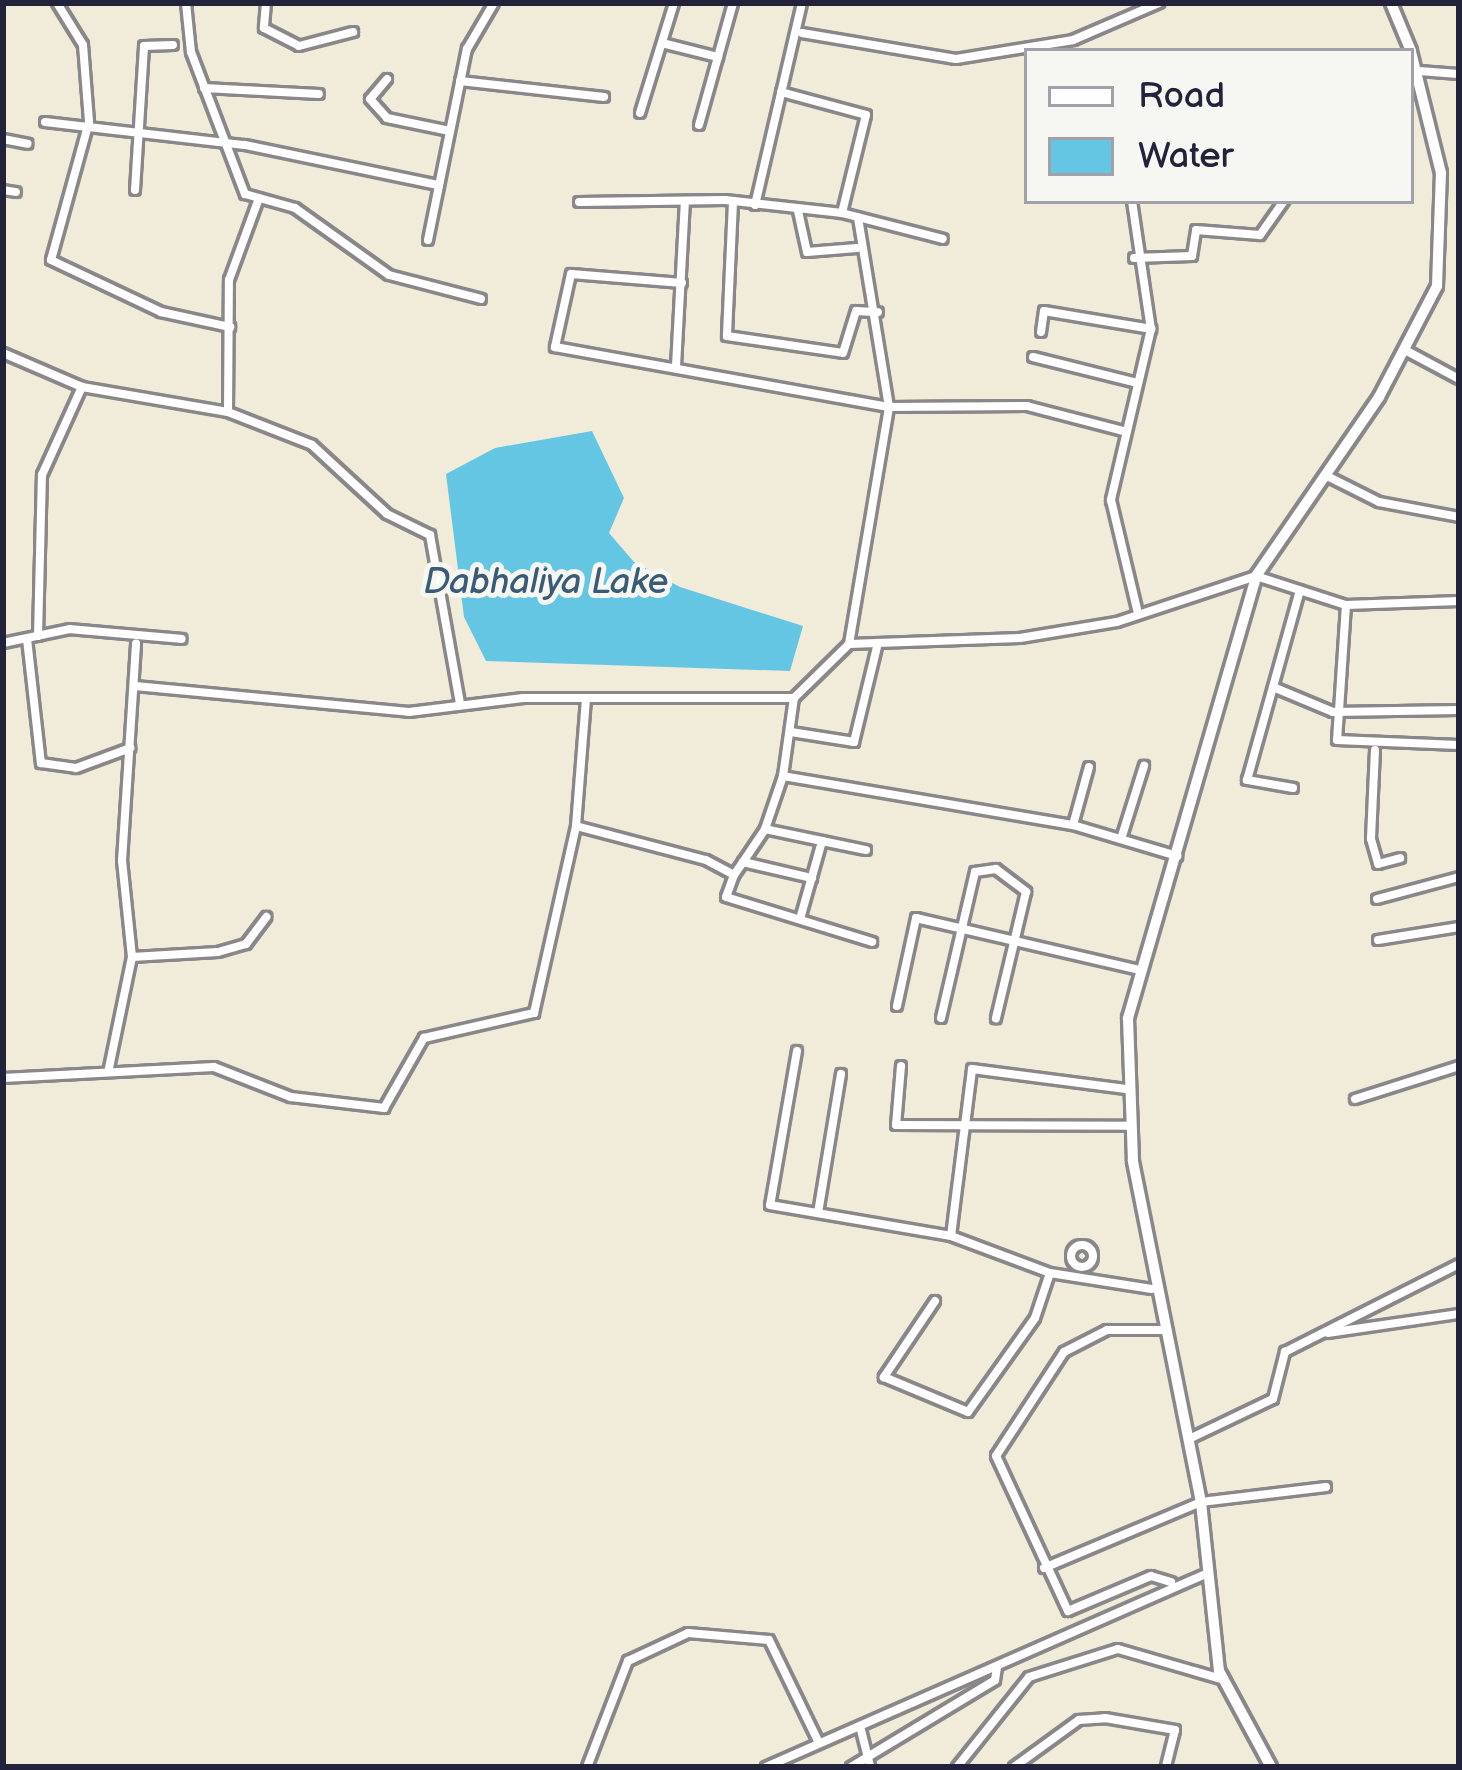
<!DOCTYPE html>
<style>
body{margin:0}
#map{position:relative;width:1462px;height:1770px;overflow:hidden;background:#f0ecd9;font-family:"Balsamiq Sans",sans-serif}
div>[style]{position:absolute}
[style*='--x']{left:calc(var(--x)*1px);top:calc(var(--y)*1px);width:calc(var(--w)*1px);rotate:calc(var(--a)*1deg)}
.water>*{inset:0;background:#65c6e4}
.roads{filter:drop-shadow(3px 0 #89878a) drop-shadow(-3px 0 #89878a) drop-shadow(0 3px #89878a) drop-shadow(0 -3px #89878a)}
.street>*{height:8px;margin:-4px;padding:0 4px;transform-origin:4px;border-radius:4px;background:#fff}
.street>.ring{margin:-4px;padding:0;box-sizing:content-box;background:none;border:8px solid #fff;border-radius:50%}
.secondary>*{height:10px;margin:-5px;padding:0 5px;transform-origin:5px;border-radius:5px;background:#fff}
span{translate:-50% -50%;white-space:nowrap;text-align:center;line-height:1.15;-webkit-text-stroke:10px #f6f6f2;paint-order:stroke}
.water-label{font-size:36px;color:#395b76;font-style:italic}
.frame{position:absolute;inset:0;border:6px solid #22223b;pointer-events:none}
.legend{position:absolute;left:1024px;top:48px;width:390px;height:156px;box-sizing:border-box;background:#f6f6f2;border:3px solid #a1a1a9;margin:0;padding:15px 21px;list-style:none;font-size:36px;color:#22223b}
.legend li{display:flex;align-items:center;gap:24px;height:60px}
.legend b{width:60px;border:3px solid #a1a1a9}
</style>
<div id="map">
<div class="water">
<i style="clip-path:polygon(592px 431px,624px 498px,609px 533px,634px 562px,680px 587px,803px 626px,790px 671px,486px 661px,464px 617px,446px 474px,495px 448px)"></i>
</div>
<div class="roads">
<div class="street">
<i style="--x:57;--y:3;--w:49;--a:58.2"></i>
<i style="--x:83;--y:45;--w:77;--a:85.5"></i>
<i style="--x:89;--y:122;--w:143;--a:105.4"></i>
<i style="--x:51;--y:260;--w:122;--a:25.3"></i>
<i style="--x:161;--y:312;--w:71;--a:12.3"></i>
<i style="--x:186;--y:3;--w:49;--a:84.2"></i>
<i style="--x:191;--y:52;--w:152;--a:69.2"></i>
<i style="--x:245;--y:194;--w:52;--a:15.6"></i>
<i style="--x:295;--y:208;--w:115;--a:35.5"></i>
<i style="--x:389;--y:275;--w:95;--a:14.6"></i>
<i style="--x:266;--y:3;--w:25;--a:95"></i>
<i style="--x:264;--y:28;--w:39;--a:27"></i>
<i style="--x:299;--y:46;--w:56;--a:-14.5"></i>
<i style="--x:802;--y:33;--w:156;--a:9.6"></i>
<i style="--x:956;--y:59;--w:119;--a:-9.2"></i>
<i style="--x:1073;--y:40;--w:94;--a:-23.3"></i>
<i style="--x:662;--y:43;--w:58;--a:14"></i>
<i style="--x:1419;--y:71;--w:40;--a:4.3"></i>
<i style="--x:387;--y:79;--w:26;--a:130"></i>
<i style="--x:370;--y:99;--w:25;--a:48"></i>
<i style="--x:387;--y:118;--w:64;--a:11.7"></i>
<i style="--x:460;--y:81;--w:145;--a:6.3"></i>
<i style="--x:204;--y:88;--w:115;--a:3"></i>
<i style="--x:781;--y:92;--w:88;--a:15.1"></i>
<i style="--x:866;--y:115;--w:101;--a:103.8"></i>
<i style="--x:640;--y:113;--w:115;--a:-72.8"></i>
<i style="--x:45;--y:122;--w:201;--a:6.6"></i>
<i style="--x:245;--y:145;--w:198;--a:11.7"></i>
<i style="--x:699;--y:125;--w:127;--a:-74.4"></i>
<i style="--x:3;--y:139;--w:25;--a:11"></i>
<i style="--x:3;--y:190;--w:13;--a:9"></i>
<i style="--x:135;--y:190;--w:144;--a:-86.4"></i>
<i style="--x:144;--y:46;--w:29;--a:-2"></i>
<i style="--x:1132;--y:201;--w:129;--a:81.6"></i>
<i style="--x:1151;--y:329;--w:176;--a:103.2"></i>
<i style="--x:1111;--y:500;--w:112;--a:76.6"></i>
<i style="--x:579;--y:202;--w:146;--a:-0.8"></i>
<i style="--x:725;--y:200;--w:118;--a:6.3"></i>
<i style="--x:842;--y:213;--w:104;--a:14.4"></i>
<i style="--x:733;--y:202;--w:134;--a:92.6"></i>
<i style="--x:727;--y:336;--w:117;--a:8.3"></i>
<i style="--x:843;--y:353;--w:44;--a:-72.8"></i>
<i style="--x:856;--y:311;--w:22;--a:3"></i>
<i style="--x:755;--y:205;--w:207;--a:-76.9"></i>
<i style="--x:798;--y:211;--w:42;--a:77.6"></i>
<i style="--x:807;--y:252;--w:50;--a:-4.6"></i>
<i style="--x:428;--y:240;--w:195;--a:-78.5"></i>
<i style="--x:467;--y:49;--w:53;--a:-59.6"></i>
<i style="--x:1134;--y:258;--w:58;--a:-2"></i>
<i style="--x:1192;--y:256;--w:26;--a:-81"></i>
<i style="--x:1196;--y:230;--w:64;--a:4.5"></i>
<i style="--x:1260;--y:235;--w:42;--a:-54.8"></i>
<i style="--x:682;--y:283;--w:111;--a:-175.4"></i>
<i style="--x:571;--y:274;--w:75;--a:102.4"></i>
<i style="--x:555;--y:347;--w:339;--a:10.2"></i>
<i style="--x:889;--y:407;--w:138;--a:-0.4"></i>
<i style="--x:1027;--y:406;--w:99;--a:14.6"></i>
<i style="--x:1041;--y:332;--w:21;--a:-82"></i>
<i style="--x:1044;--y:311;--w:109;--a:9.5"></i>
<i style="--x:1405;--y:350;--w:61;--a:28.2"></i>
<i style="--x:3;--y:353;--w:86;--a:23.3"></i>
<i style="--x:82;--y:387;--w:148;--a:9.7"></i>
<i style="--x:228;--y:412;--w:132;--a:-89.6"></i>
<i style="--x:229;--y:280;--w:87;--a:-69.9"></i>
<i style="--x:1033;--y:357;--w:107;--a:14"></i>
<i style="--x:676;--y:366;--w:165;--a:-86.9"></i>
<i style="--x:228;--y:412;--w:90;--a:21.4"></i>
<i style="--x:312;--y:445;--w:102;--a:42.6"></i>
<i style="--x:387;--y:514;--w:48;--a:26"></i>
<i style="--x:430;--y:535;--w:172;--a:79.9"></i>
<i style="--x:1327;--y:476;--w:58;--a:26.6"></i>
<i style="--x:1379;--y:502;--w:81;--a:10.6"></i>
<i style="--x:1346;--y:605;--w:135;--a:93.8"></i>
<i style="--x:1337;--y:740;--w:122;--a:2.3"></i>
<i style="--x:38;--y:636;--w:161;--a:-88.6"></i>
<i style="--x:42;--y:475;--w:97;--a:-65.6"></i>
<i style="--x:27;--y:639;--w:125;--a:83.6"></i>
<i style="--x:41;--y:763;--w:35;--a:8"></i>
<i style="--x:76;--y:768;--w:58;--a:-20.3"></i>
<i style="--x:3;--y:643;--w:68;--a:-11.8"></i>
<i style="--x:70;--y:629;--w:112;--a:5.1"></i>
<i style="--x:849;--y:644;--w:171;--a:-2"></i>
<i style="--x:1020;--y:638;--w:98;--a:-9.4"></i>
<i style="--x:1117;--y:622;--w:146;--a:-18.3"></i>
<i style="--x:1256;--y:576;--w:95;--a:17.9"></i>
<i style="--x:1346;--y:605;--w:113;--a:-2"></i>
<i style="--x:135;--y:686;--w:275;--a:5.4"></i>
<i style="--x:409;--y:712;--w:115;--a:-7"></i>
<i style="--x:523;--y:698;--w:271;--a:0"></i>
<i style="--x:794;--y:698;--w:77;--a:-44.5"></i>
<i style="--x:849;--y:644;--w:240;--a:-80.4"></i>
<i style="--x:889;--y:407;--w:192;--a:-99.3"></i>
<i style="--x:1273;--y:687;--w:65;--a:22.6"></i>
<i style="--x:1333;--y:712;--w:126;--a:-0.9"></i>
<i style="--x:791;--y:732;--w:64;--a:9"></i>
<i style="--x:854;--y:742;--w:102;--a:-76.4"></i>
<i style="--x:1375;--y:750;--w:89;--a:92.6"></i>
<i style="--x:1371;--y:839;--w:26;--a:74"></i>
<i style="--x:1378;--y:864;--w:23;--a:-15"></i>
<i style="--x:783;--y:776;--w:79;--a:-82"></i>
<i style="--x:1293;--y:788;--w:47;--a:-170.1"></i>
<i style="--x:1247;--y:780;--w:197;--a:-74.4"></i>
<i style="--x:1073;--y:825;--w:60;--a:-74.6"></i>
<i style="--x:576;--y:826;--w:134;--a:14.7"></i>
<i style="--x:706;--y:860;--w:32;--a:28"></i>
<i style="--x:734;--y:875;--w:23;--a:110"></i>
<i style="--x:726;--y:897;--w:153;--a:17.1"></i>
<i style="--x:1121;--y:839;--w:77;--a:-72.5"></i>
<i style="--x:822;--y:841;--w:58;--a:-168.1"></i>
<i style="--x:765;--y:829;--w:56;--a:-71.2"></i>
<i style="--x:783;--y:776;--w:294;--a:9.6"></i>
<i style="--x:1073;--y:825;--w:109;--a:16.6"></i>
<i style="--x:743;--y:862;--w:40;--a:-56"></i>
<i style="--x:734;--y:875;--w:16;--a:-55"></i>
<i style="--x:743;--y:862;--w:71;--a:13.1"></i>
<i style="--x:1377;--y:899;--w:85;--a:-15"></i>
<i style="--x:800;--y:919;--w:81;--a:-74.2"></i>
<i style="--x:822;--y:841;--w:45;--a:11.6"></i>
<i style="--x:1378;--y:940;--w:82;--a:-9.1"></i>
<i style="--x:132;--y:957;--w:86;--a:-3.3"></i>
<i style="--x:218;--y:952;--w:29;--a:-16"></i>
<i style="--x:246;--y:944;--w:34;--a:-53"></i>
<i style="--x:897;--y:1006;--w:90;--a:-77.8"></i>
<i style="--x:916;--y:918;--w:229;--a:13.1"></i>
<i style="--x:941;--y:1018;--w:150;--a:-76.9"></i>
<i style="--x:975;--y:872;--w:21;--a:-8"></i>
<i style="--x:996;--y:869;--w:38;--a:37"></i>
<i style="--x:1026;--y:892;--w:130;--a:103.4"></i>
<i style="--x:797;--y:1051;--w:156;--a:99.9"></i>
<i style="--x:770;--y:1205;--w:184;--a:9.7"></i>
<i style="--x:951;--y:1236;--w:106;--a:20.5"></i>
<i style="--x:1050;--y:1273;--w:103;--a:8.9"></i>
<i style="--x:901;--y:1066;--w:59;--a:94.8"></i>
<i style="--x:896;--y:1125;--w:234;--a:0.2"></i>
<i style="--x:109;--y:1068;--w:113;--a:-78.3"></i>
<i style="--x:132;--y:957;--w:97;--a:-95.9"></i>
<i style="--x:122;--y:861;--w:218;--a:-86.3"></i>
<i style="--x:3;--y:1078;--w:211;--a:-3"></i>
<i style="--x:214;--y:1067;--w:83;--a:21.3"></i>
<i style="--x:291;--y:1097;--w:94;--a:6.7"></i>
<i style="--x:384;--y:1108;--w:81;--a:-60.3"></i>
<i style="--x:424;--y:1038;--w:113;--a:-12.8"></i>
<i style="--x:534;--y:1013;--w:192;--a:-77.3"></i>
<i style="--x:576;--y:826;--w:128;--a:-85.5"></i>
<i style="--x:1355;--y:1099;--w:109;--a:-17.6"></i>
<i style="--x:818;--y:1213;--w:141;--a:-80.6"></i>
<i style="--x:951;--y:1236;--w:168;--a:-82.8"></i>
<i style="--x:972;--y:1069;--w:155;--a:7.4"></i>
<i class="ring" style="left:1071px;top:1245px;width:14px;height:14px"></i>
<i style="--x:935;--y:1301;--w:92;--a:123.9"></i>
<i style="--x:884;--y:1377;--w:91;--a:22.6"></i>
<i style="--x:968;--y:1412;--w:115;--a:-54.5"></i>
<i style="--x:1035;--y:1318;--w:47;--a:-71.6"></i>
<i style="--x:1164;--y:1330;--w:57;--a:180"></i>
<i style="--x:1107;--y:1330;--w:48;--a:152.9"></i>
<i style="--x:1064;--y:1352;--w:124;--a:123.2"></i>
<i style="--x:996;--y:1456;--w:171;--a:65.1"></i>
<i style="--x:1068;--y:1611;--w:90;--a:-22.9"></i>
<i style="--x:1151;--y:1576;--w:21;--a:17"></i>
<i style="--x:1328;--y:1333;--w:132;--a:-8.3"></i>
<i style="--x:1189;--y:1439;--w:93;--a:-25.5"></i>
<i style="--x:1273;--y:1399;--w:49;--a:-75.7"></i>
<i style="--x:1285;--y:1352;--w:195;--a:-26.8"></i>
<i style="--x:1044;--y:1568;--w:170;--a:-22.8"></i>
<i style="--x:1201;--y:1502;--w:126;--a:-6.8"></i>
<i style="--x:861;--y:1730;--w:38;--a:76"></i>
<i style="--x:587;--y:1767;--w:114;--a:-68.9"></i>
<i style="--x:628;--y:1661;--w:66;--a:-25"></i>
<i style="--x:688;--y:1633;--w:81;--a:4.9"></i>
<i style="--x:769;--y:1640;--w:114;--a:64.1"></i>
<i style="--x:766;--y:1767;--w:483;--a:-23.7"></i>
<i style="--x:851;--y:1767;--w:168;--a:-31.1"></i>
<i style="--x:995;--y:1680;--w:12;--a:-81"></i>
<i style="--x:957;--y:1767;--w:115;--a:-51.3"></i>
<i style="--x:1029;--y:1677;--w:93;--a:-17.5"></i>
<i style="--x:1118;--y:1649;--w:107;--a:16.2"></i>
<i style="--x:1014;--y:1767;--w:80;--a:-35.9"></i>
<i style="--x:1079;--y:1720;--w:26;--a:-4"></i>
<i style="--x:1105;--y:1718;--w:71;--a:9.7"></i>
<i style="--x:1175;--y:1730;--w:38;--a:104"></i>
</div>
<div class="secondary">
<i style="--x:1391;--y:3;--w:52;--a:67.4"></i>
<i style="--x:1271;--y:1767;--w:109;--a:-118.4"></i>
<i style="--x:1219;--y:1671;--w:170;--a:-96.1"></i>
<i style="--x:1201;--y:1502;--w:348;--a:-101.3"></i>
<i style="--x:1133;--y:1161;--w:143;--a:-92"></i>
<i style="--x:1128;--y:1018;--w:460;--a:-73.8"></i>
<i style="--x:1256;--y:576;--w:217;--a:-55.5"></i>
<i style="--x:1379;--y:397;--w:125;--a:-62.4"></i>
<i style="--x:1437;--y:286;--w:113;--a:-88"></i>
<i style="--x:1441;--y:173;--w:125;--a:-103.9"></i>
</div>
</div>
<div class="water-label">
<span style="left:546px;top:583px">Dabhaliya Lake</span>
</div>
<div class="frame"></div>
<ul class="legend">
<li><b style="height:15px;background:#fff"></b>Road</li>
<li><b style="height:33px;background:#65c6e4"></b>Water</li>
</ul>
</div>
